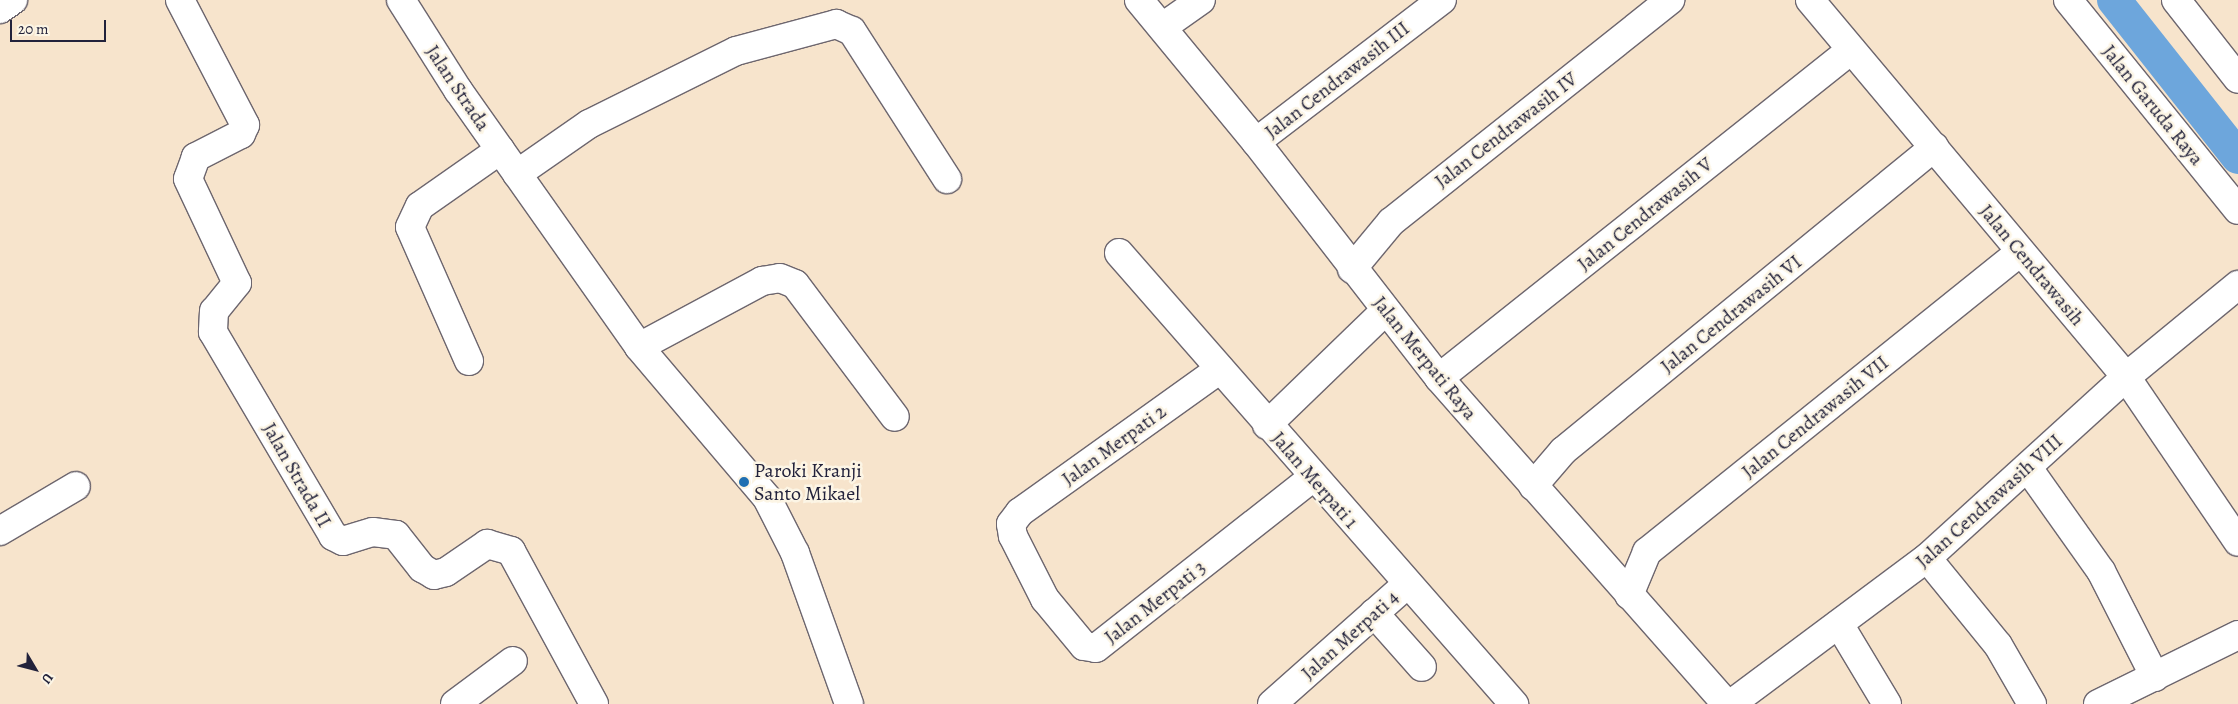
<!DOCTYPE html>
<style>
body{margin:0}
#map{position:relative;width:2238px;height:704px;overflow:hidden;background:#f7e4cc;font-family:Alegreya,serif}
div>[style]{position:absolute}
[style*='--x']{left:calc(var(--x)*1px);top:calc(var(--y)*1px);width:calc(var(--w)*1px);rotate:calc(var(--a)*1deg)}
.canal>*{height:34px;margin:-17px;padding:0 17px;transform-origin:17px;border-radius:17px;background:#6da6dc}
.roads{filter:drop-shadow(1px 0 #6d666e) drop-shadow(-1px 0 #6d666e) drop-shadow(0 1px #6d666e) drop-shadow(0 -1px #6d666e)}
.minor>*{height:28px;margin:-14px;padding:0 14px;transform-origin:14px;border-radius:14px;background:#fff}
.major>*{height:28px;margin:-14px;padding:0 14px;transform-origin:14px;border-radius:14px;background:#fff}
.dots>*{width:14px;height:14px;translate:-50% -50%;box-sizing:border-box;border:2px solid #fcf5e5;border-radius:50%}
span{translate:-50% -50%;white-space:nowrap;text-align:center;line-height:1.15;-webkit-text-stroke:5px #fcf5e5;paint-order:stroke}
.street-label{font-size:20px;color:#22223b}
.poi-label{font-size:20px;color:#22223b}
.left{translate:0 -50%;text-align:left}
.north{position:absolute;left:10px;top:644px;width:50px;height:50px;-webkit-text-stroke:4px #fcf5e5;paint-order:stroke;rotate:127deg;font-size:14px;font-weight:700;line-height:20px;text-align:center;color:#22223b}
.north::after{content:'';display:block;margin:auto;width:18px;height:22px;background:#22223b;clip-path:polygon(50% 0,100% 100%,50% 72%,0 100%)}
.scale{position:absolute;left:10px;top:20px;width:96px;height:22px;box-sizing:border-box;border:2px solid #22223b;border-top:0;padding-left:6px;font-size:15px;line-height:18px;white-space:nowrap;color:#22223b;-webkit-text-stroke:4px #fcf5e5;paint-order:stroke}
</style>
<div id="map">
<div class="canal">
<i style="--x:2114;--y:0;--w:200;--a:51.7"></i>
</div>
<div class="roads">
<div class="minor">
<i style="--x:180;--y:0;--w:141;--a:62.5"></i>
<i style="--x:245;--y:125;--w:10;--a:114"></i>
<i style="--x:241;--y:134;--w:51;--a:152.9"></i>
<i style="--x:196;--y:157;--w:23;--a:110"></i>
<i style="--x:188;--y:179;--w:115;--a:64.8"></i>
<i style="--x:237;--y:283;--w:36;--a:129"></i>
<i style="--x:214;--y:311;--w:21;--a:93"></i>
<i style="--x:213;--y:332;--w:237;--a:59.5"></i>
<i style="--x:333;--y:536;--w:11;--a:27"></i>
<i style="--x:343;--y:541;--w:31;--a:-17"></i>
<i style="--x:373;--y:532;--w:23;--a:7"></i>
<i style="--x:396;--y:535;--w:42;--a:51.8"></i>
<i style="--x:422;--y:568;--w:14;--a:30"></i>
<i style="--x:434;--y:575;--w:12;--a:-14"></i>
<i style="--x:446;--y:572;--w:50;--a:-34.3"></i>
<i style="--x:487;--y:544;--w:25;--a:16"></i>
<i style="--x:511;--y:551;--w:174;--a:61.5"></i>
<i style="--x:401;--y:0;--w:107;--a:57.7"></i>
<i style="--x:458;--y:90;--w:314;--a:54.8"></i>
<i style="--x:639;--y:347;--w:198;--a:49.7"></i>
<i style="--x:767;--y:498;--w:62;--a:63"></i>
<i style="--x:795;--y:553;--w:160;--a:70.3"></i>
<i style="--x:1139;--y:0;--w:184;--a:50.5"></i>
<i style="--x:1256;--y:142;--w:299;--a:52.2"></i>
<i style="--x:1439;--y:378;--w:434;--a:48.6"></i>
<i style="--x:1810;--y:0;--w:492;--a:50"></i>
<i style="--x:2126;--y:377;--w:199;--a:55.8"></i>
<i style="--x:2068;--y:0;--w:270;--a:51"></i>
<i style="--x:2176;--y:0;--w:100;--a:51.9"></i>
<i style="--x:1164;--y:26;--w:45;--a:-35.1"></i>
<i style="--x:1256;--y:142;--w:234;--a:-37.4"></i>
<i style="--x:517;--y:174;--w:88;--a:-34.8"></i>
<i style="--x:589;--y:124;--w:164;--a:-26.4"></i>
<i style="--x:736;--y:51;--w:104;--a:-15.1"></i>
<i style="--x:836;--y:24;--w:17;--a:24"></i>
<i style="--x:852;--y:31;--w:176;--a:57.3"></i>
<i style="--x:1119;--y:253;--w:600;--a:48.79"></i>
<i style="--x:1352;--y:269;--w:61;--a:-50.3"></i>
<i style="--x:1391;--y:222;--w:357;--a:-38.5"></i>
<i style="--x:639;--y:347;--w:140;--a:-28.2"></i>
<i style="--x:762;--y:281;--w:18;--a:-9"></i>
<i style="--x:780;--y:278;--w:16;--a:22"></i>
<i style="--x:795;--y:284;--w:166;--a:53.1"></i>
<i style="--x:469;--y:361;--w:146;--a:-113.8"></i>
<i style="--x:410;--y:227;--w:23;--a:-65"></i>
<i style="--x:420;--y:206;--w:98;--a:-35"></i>
<i style="--x:1220;--y:369;--w:246;--a:144.4"></i>
<i style="--x:1020;--y:512;--w:15;--a:127"></i>
<i style="--x:1011;--y:524;--w:12;--a:81"></i>
<i style="--x:1013;--y:536;--w:71;--a:63.1"></i>
<i style="--x:1045;--y:599;--w:61;--a:50.3"></i>
<i style="--x:1084;--y:646;--w:12;--a:9"></i>
<i style="--x:1096;--y:648;--w:276;--a:-38.2"></i>
<i style="--x:1439;--y:378;--w:527;--a:-38.52"></i>
<i style="--x:1267;--y:425;--w:165;--a:-44"></i>
<i style="--x:2028;--y:468;--w:126;--a:54.7"></i>
<i style="--x:2101;--y:571;--w:119;--a:63"></i>
<i style="--x:1533;--y:486;--w:46;--a:-49.4"></i>
<i style="--x:1563;--y:451;--w:480;--a:-39.3"></i>
<i style="--x:0;--y:531;--w:88;--a:-30.6"></i>
<i style="--x:1927;--y:558;--w:112;--a:50.8"></i>
<i style="--x:1998;--y:645;--w:68;--a:60"></i>
<i style="--x:1629;--y:595;--w:47;--a:-67.3"></i>
<i style="--x:1647;--y:552;--w:479;--a:-38.8"></i>
<i style="--x:1374;--y:613;--w:72;--a:48.4"></i>
<i style="--x:1839;--y:624;--w:93;--a:59"></i>
<i style="--x:455;--y:704;--w:72;--a:-36.6"></i>
<i style="--x:1272;--y:704;--w:179;--a:-41.6"></i>
<i style="--x:1731;--y:704;--w:244;--a:-36.7"></i>
<i style="--x:1927;--y:558;--w:269;--a:-42.3"></i>
<i style="--x:2126;--y:377;--w:145;--a:-39.4"></i>
<i style="--x:2098;--y:704;--w:156;--a:-26.2"></i>
</div>
<div class="major">
<i style="--x:0;--y:9;--w:16;--a:-35"></i>
</div>
</div>
<div class="dots">
<i style="left:744px;top:482px;background:#1f6fb2"></i>
</div>
<div class="street-label">
<span style="left:1337px;top:80px;rotate:-38deg">Jalan Cendrawasih III</span>
<span style="left:458px;top:88px;rotate:56deg">Jalan Strada</span>
<span style="left:2153px;top:105px;rotate:51deg">Jalan Garuda Raya</span>
<span style="left:1506px;top:130px;rotate:-38deg">Jalan Cendrawasih IV</span>
<span style="left:1645px;top:214px;rotate:-39deg">Jalan Cendrawasih V</span>
<span style="left:2032px;top:265px;rotate:50deg">Jalan Cendrawasih</span>
<span style="left:1731px;top:314px;rotate:-39deg">Jalan Cendrawasih VI</span>
<span style="left:1425px;top:358px;rotate:51deg">Jalan Merpati Raya</span>
<span style="left:1815px;top:417px;rotate:-39deg">Jalan Cendrawasih VII</span>
<span style="left:1114px;top:445px;rotate:-36deg">Jalan Merpati 2</span>
<span style="left:297px;top:475px;rotate:60deg">Jalan Strada II</span>
<span style="left:1315px;top:480px;rotate:49deg">Jalan Merpati 1</span>
<span style="left:1989px;top:501px;rotate:-42deg">Jalan Cendrawasih VIII</span>
<span style="left:1155px;top:602px;rotate:-38deg">Jalan Merpati 3</span>
<span style="left:1350px;top:635px;rotate:-42deg">Jalan Merpati 4</span>
</div>
<div class="poi-label">
<span class="left" style="left:754px;top:482px">Paroki Kranji<br>Santo Mikael</span>
</div>
<div class="north">U</div>
<div class="scale">20 m</div>
</div>
